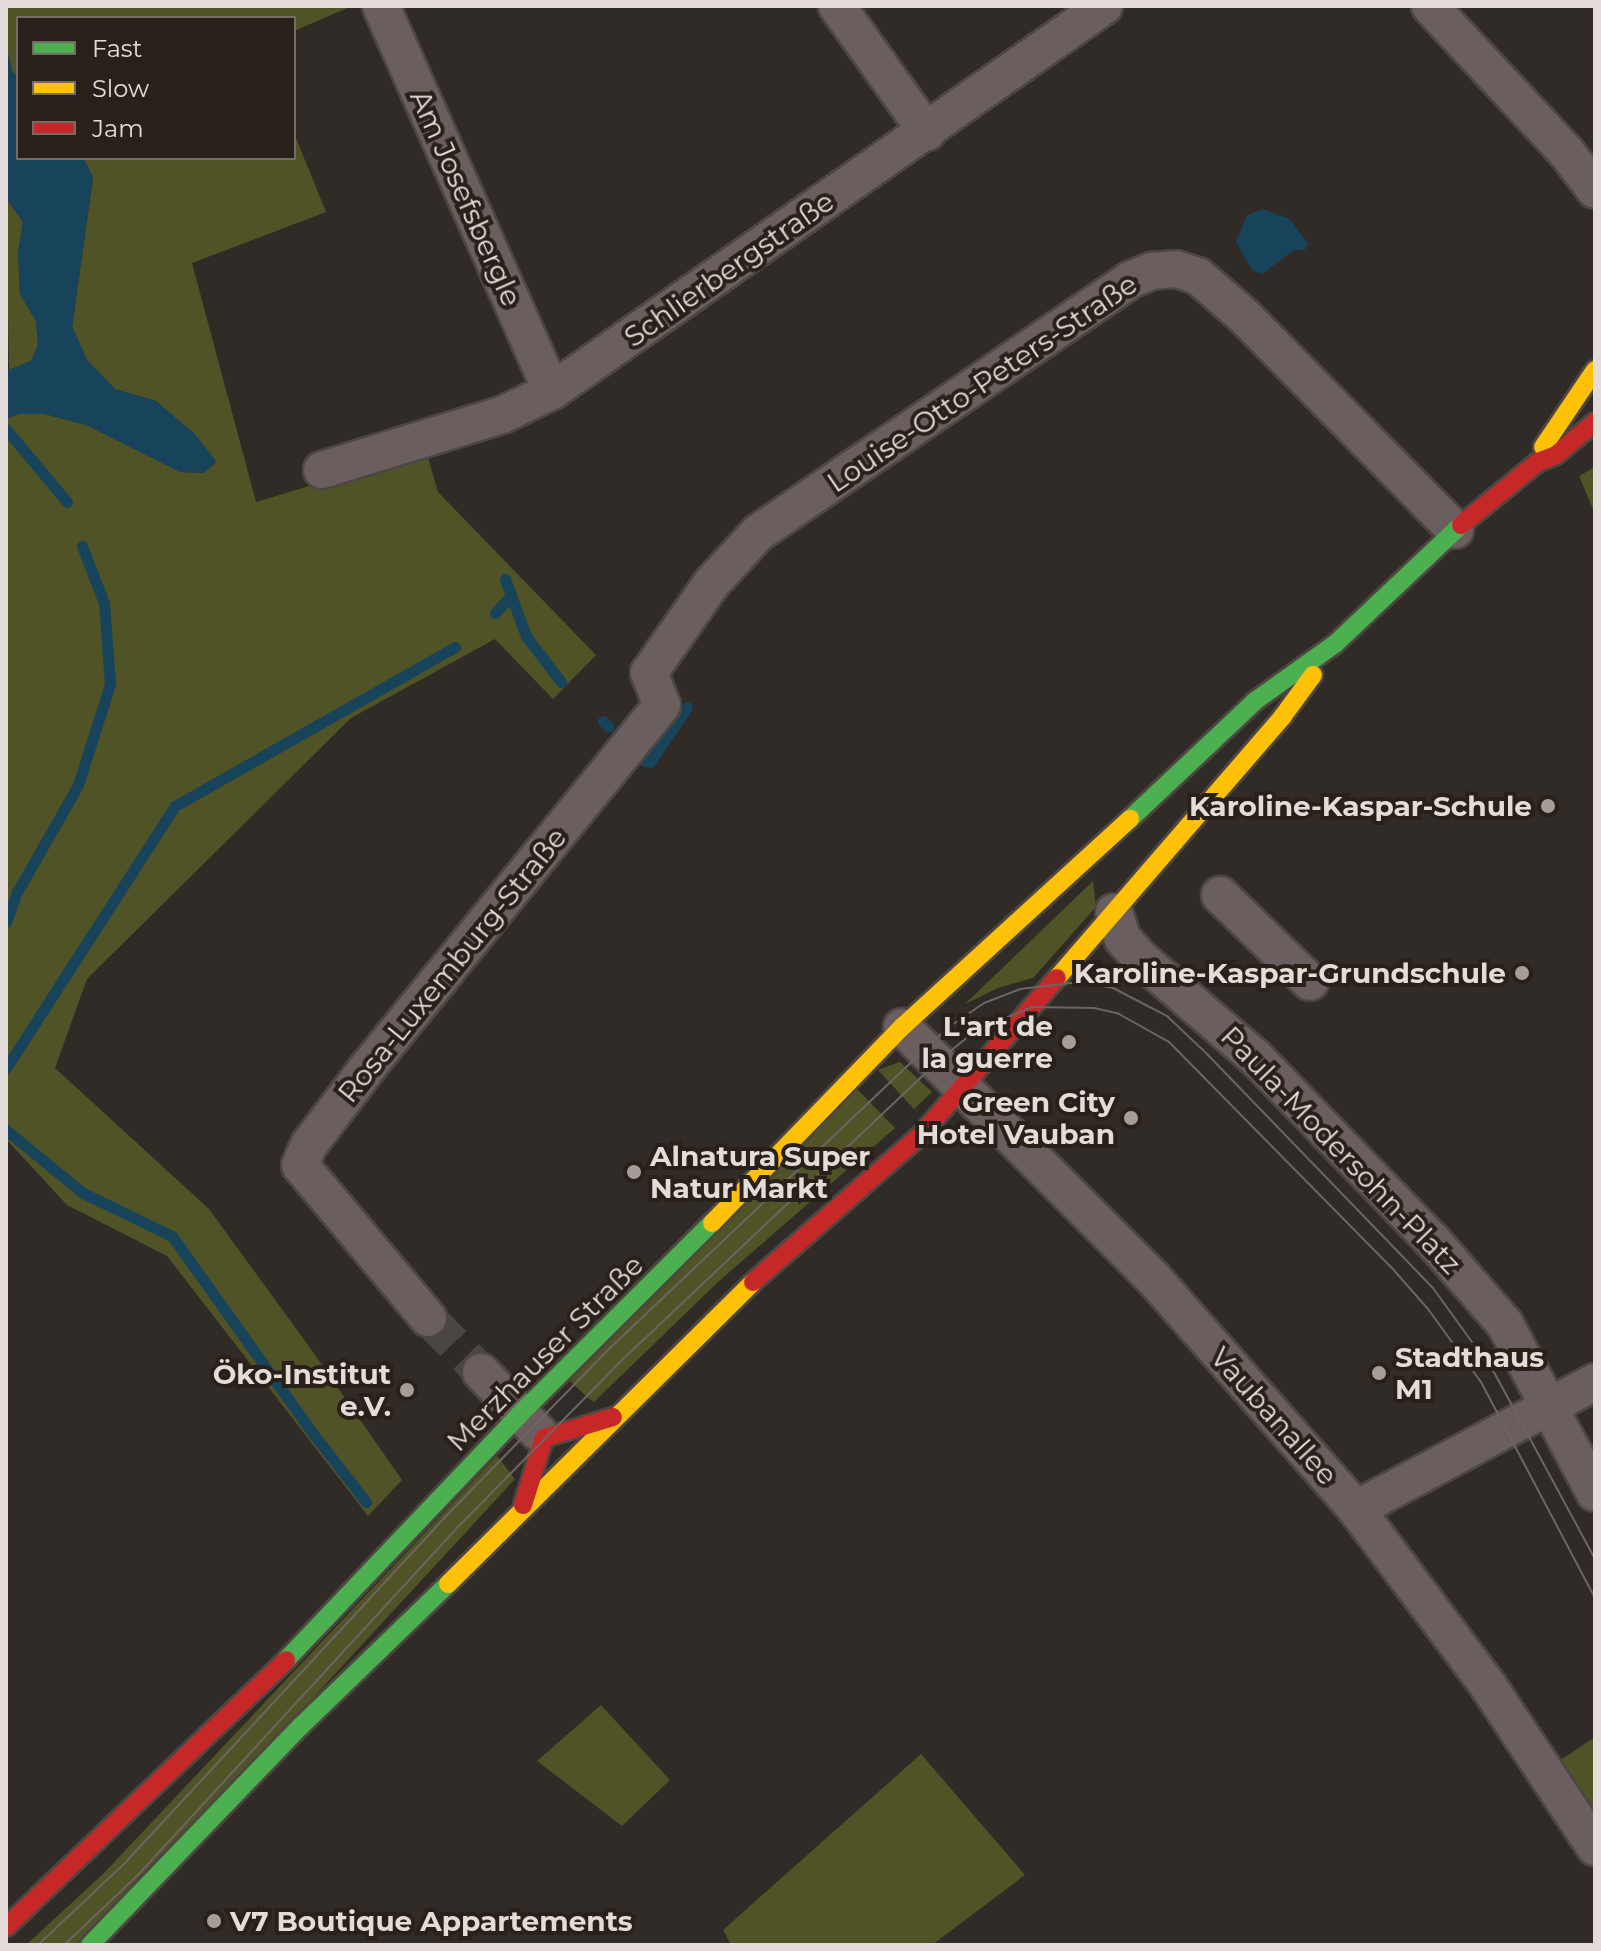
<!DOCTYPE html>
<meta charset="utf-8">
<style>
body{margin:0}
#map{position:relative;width:1601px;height:1951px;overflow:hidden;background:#302b26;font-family:Montserrat,sans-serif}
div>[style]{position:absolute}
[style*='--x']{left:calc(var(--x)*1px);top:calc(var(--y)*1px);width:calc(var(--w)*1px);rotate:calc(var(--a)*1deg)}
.green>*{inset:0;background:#505326}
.water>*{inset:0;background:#17445a}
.stream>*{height:11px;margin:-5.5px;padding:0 5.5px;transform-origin:5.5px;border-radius:5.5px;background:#17445a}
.street-tunnel>*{height:36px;margin-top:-18px;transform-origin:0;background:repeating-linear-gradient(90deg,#4b4641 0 36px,transparent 0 54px)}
.roads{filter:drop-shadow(2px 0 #4c4743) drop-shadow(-2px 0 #4c4743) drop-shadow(0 2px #4c4743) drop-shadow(0 -2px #4c4743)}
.street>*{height:36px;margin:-18px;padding:0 18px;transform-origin:18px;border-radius:18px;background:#6b5e5e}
.fast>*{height:18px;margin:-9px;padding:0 9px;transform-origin:9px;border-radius:9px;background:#4caf50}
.slow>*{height:18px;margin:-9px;padding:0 9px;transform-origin:9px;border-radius:9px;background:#ffc107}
.jam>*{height:18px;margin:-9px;padding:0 9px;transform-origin:9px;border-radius:9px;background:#c62828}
.tram>*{height:2px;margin:-1px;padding:0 1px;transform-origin:1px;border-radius:1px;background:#6c6563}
.dots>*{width:22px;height:22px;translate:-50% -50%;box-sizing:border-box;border:4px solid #29201a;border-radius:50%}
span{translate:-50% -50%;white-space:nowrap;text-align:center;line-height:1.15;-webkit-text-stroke:8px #29201a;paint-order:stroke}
.street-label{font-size:28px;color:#e3dcd8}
.poi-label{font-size:28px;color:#e3dcd8;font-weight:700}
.right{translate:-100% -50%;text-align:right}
.left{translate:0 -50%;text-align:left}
.frame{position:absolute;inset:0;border:8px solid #e3dcd8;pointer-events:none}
.legend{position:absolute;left:16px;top:16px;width:280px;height:144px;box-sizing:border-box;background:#29201a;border:2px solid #736b66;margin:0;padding:10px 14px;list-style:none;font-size:24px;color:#e3dcd8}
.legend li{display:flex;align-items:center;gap:16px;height:40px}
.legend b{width:40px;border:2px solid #736b66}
</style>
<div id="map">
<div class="green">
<i style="clip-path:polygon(6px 6px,352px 6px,294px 31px,294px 18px,18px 18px,18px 77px,12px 71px,6px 45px)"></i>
<i style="clip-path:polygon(294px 133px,326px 212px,192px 263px,256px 502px,426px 451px,438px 492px,596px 655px,553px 699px,495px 639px,351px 718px,87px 979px,55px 1068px,209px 1209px,308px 1345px,402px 1480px,368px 1516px,167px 1256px,67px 1205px,6px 1139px,6px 419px,18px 414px,45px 414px,86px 425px,180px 472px,204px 473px,216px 462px,156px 401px,115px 389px,87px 360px,72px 327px,93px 178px,83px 158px,294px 158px)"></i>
<i style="clip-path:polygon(6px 198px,23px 222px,18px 253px,20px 294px,36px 321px,38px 345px,31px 361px,9px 370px)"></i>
<i style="clip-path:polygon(1595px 467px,1595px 514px,1579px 476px)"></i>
<i style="clip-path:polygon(1093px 881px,1096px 907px,1033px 978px,998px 988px,965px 1004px)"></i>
<i style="clip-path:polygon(900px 1062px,932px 1092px,914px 1109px,878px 1070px)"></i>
<i style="clip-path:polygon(856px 1088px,895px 1128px,718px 1282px,594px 1402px,587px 1397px,568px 1379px)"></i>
<i style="clip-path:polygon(497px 1456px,515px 1479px,144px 1881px,78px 1945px,26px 1945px,103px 1874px)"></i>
<i style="clip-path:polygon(601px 1705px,670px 1780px,622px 1826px,537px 1761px)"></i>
<i style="clip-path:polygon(1595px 1737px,1595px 1815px,1559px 1761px)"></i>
<i style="clip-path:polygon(921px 1754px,1025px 1875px,932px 1945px,731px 1945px,723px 1930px)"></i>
</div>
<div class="water">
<i style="clip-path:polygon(6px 45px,12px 71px,18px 77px,18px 158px,83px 158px,93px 177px,72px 327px,87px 360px,115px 389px,156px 401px,195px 434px,216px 461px,204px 473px,180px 472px,86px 425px,45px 414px,19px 414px,6px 419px,6px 368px,9px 370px,31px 361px,38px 345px,36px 321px,20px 294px,18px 253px,23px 222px,6px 198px)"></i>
<i style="clip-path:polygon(1262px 209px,1290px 219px,1308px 244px,1305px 250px,1294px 250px,1262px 274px,1252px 270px,1236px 242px,1247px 215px)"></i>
</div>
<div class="stream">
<i style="--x:6;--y:429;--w:95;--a:50.1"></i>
<i style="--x:505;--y:579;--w:61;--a:69.8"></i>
<i style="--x:526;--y:636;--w:58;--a:52.7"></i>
<i style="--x:495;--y:613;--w:24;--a:-48"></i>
<i style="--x:603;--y:721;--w:8;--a:45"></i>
<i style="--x:645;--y:761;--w:5;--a:11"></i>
<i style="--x:650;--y:762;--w:66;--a:-56.1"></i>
<i style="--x:6;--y:922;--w:32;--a:-70"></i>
<i style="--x:17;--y:892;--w:123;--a:-60.3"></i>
<i style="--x:78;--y:785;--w:106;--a:-72.4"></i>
<i style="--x:110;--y:684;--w:81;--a:-94.2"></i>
<i style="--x:104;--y:603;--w:61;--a:-111.1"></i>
<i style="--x:6;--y:1068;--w:312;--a:-57.2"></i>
<i style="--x:175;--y:806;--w:322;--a:-29.6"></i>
<i style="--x:6;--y:1130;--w:99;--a:39.3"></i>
<i style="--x:83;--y:1193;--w:99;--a:25.8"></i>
<i style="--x:172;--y:1236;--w:234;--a:54.5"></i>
<i style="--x:308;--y:1427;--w:95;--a:52.3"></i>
</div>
<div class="street-tunnel">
<i style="--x:428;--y:1318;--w:76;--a:45.5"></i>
</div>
<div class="roads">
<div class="street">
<i style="--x:381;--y:6;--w:421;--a:66.1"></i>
<i style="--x:837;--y:6;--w:155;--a:54.5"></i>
<i style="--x:1430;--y:6;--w:201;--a:47"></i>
<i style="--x:1567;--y:153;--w:46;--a:52.9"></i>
<i style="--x:322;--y:470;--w:188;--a:-17"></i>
<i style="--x:502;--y:415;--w:55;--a:-25.6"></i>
<i style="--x:552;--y:391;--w:673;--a:-34.89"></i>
<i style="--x:1220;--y:895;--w:125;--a:44"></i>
<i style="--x:1114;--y:912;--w:28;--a:72"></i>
<i style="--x:1123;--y:939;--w:27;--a:48"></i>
<i style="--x:1141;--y:959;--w:152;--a:40.7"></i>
<i style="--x:1256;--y:1058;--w:255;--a:46"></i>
<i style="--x:1433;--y:1241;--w:110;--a:49.1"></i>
<i style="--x:1505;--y:1324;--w:191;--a:62"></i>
<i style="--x:902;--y:1027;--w:356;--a:45"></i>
<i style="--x:1154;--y:1279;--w:306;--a:48.7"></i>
<i style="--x:1356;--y:1509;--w:222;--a:53.2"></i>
<i style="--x:1489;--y:1687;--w:192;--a:56.5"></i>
<i style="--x:428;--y:1318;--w:199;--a:-129.9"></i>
<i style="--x:300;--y:1165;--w:22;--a:-66"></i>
<i style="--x:309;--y:1145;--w:98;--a:-52.9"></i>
<i style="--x:368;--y:1067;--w:466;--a:-50.9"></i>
<i style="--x:662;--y:705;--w:35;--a:-112"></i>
<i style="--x:649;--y:673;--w:108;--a:-55.1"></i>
<i style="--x:711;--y:584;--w:69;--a:-47.3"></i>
<i style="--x:758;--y:533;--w:452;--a:-34.2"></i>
<i style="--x:1132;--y:279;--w:22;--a:-22"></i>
<i style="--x:1152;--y:271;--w:24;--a:-5"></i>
<i style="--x:1176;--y:269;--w:23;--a:18"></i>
<i style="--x:1198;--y:276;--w:60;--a:40.9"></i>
<i style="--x:1243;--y:315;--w:302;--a:45.4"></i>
<i style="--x:481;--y:1372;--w:83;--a:46.5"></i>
<i style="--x:1356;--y:1509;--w:271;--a:-28"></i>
</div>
<div class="fast">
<i style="--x:1130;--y:819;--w:172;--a:-43.3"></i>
<i style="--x:1255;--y:701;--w:98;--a:-35.5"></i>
<i style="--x:1335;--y:644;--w:173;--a:-43.4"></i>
<i style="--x:286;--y:1660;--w:340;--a:-46.4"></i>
<i style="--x:520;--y:1414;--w:271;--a:-44.9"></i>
<i style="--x:90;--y:1945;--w:304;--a:-46.1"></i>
<i style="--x:301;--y:1726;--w:204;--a:-44"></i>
</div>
<div class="slow">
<i style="--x:1543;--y:447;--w:93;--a:-56"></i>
<i style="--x:1057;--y:978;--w:346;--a:-49.2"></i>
<i style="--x:1283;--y:716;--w:51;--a:-53.8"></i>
<i style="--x:712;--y:1223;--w:273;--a:-45.9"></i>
<i style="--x:902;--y:1027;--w:309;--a:-42.4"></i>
<i style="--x:448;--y:1584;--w:429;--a:-44.7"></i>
</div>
<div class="jam">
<i style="--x:1461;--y:525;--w:99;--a:-39.3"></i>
<i style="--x:1538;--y:462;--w:19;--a:-21"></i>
<i style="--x:1556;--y:455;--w:51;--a:-40.2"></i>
<i style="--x:753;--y:1282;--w:222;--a:-41.2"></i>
<i style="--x:920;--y:1136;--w:209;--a:-49.1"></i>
<i style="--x:523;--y:1505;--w:70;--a:-72.6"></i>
<i style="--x:544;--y:1438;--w:72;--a:-16.9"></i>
<i style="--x:6;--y:1927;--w:387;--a:-43.6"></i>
</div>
</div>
<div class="tram">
<i style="--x:38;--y:1945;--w:118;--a:-43.3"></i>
<i style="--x:124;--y:1864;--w:478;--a:-47.2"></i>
<i style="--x:449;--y:1513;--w:228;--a:-45.7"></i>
<i style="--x:608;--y:1350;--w:466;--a:-43.5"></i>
<i style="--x:946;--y:1029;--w:46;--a:-34.4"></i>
<i style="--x:984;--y:1003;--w:39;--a:-21"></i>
<i style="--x:1020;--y:989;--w:60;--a:-6.7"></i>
<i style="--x:1080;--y:982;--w:34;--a:10"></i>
<i style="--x:1113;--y:988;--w:61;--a:27.4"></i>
<i style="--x:1167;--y:1016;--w:55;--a:43.5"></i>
<i style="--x:1207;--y:1054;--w:325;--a:46"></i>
<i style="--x:1433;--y:1288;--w:106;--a:54.2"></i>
<i style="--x:1495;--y:1374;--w:210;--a:61.6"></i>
<i style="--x:64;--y:1945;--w:100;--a:-43.4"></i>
<i style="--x:137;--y:1876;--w:480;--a:-47.4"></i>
<i style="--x:462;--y:1523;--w:226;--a:-45.5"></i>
<i style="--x:620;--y:1362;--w:436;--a:-43.4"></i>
<i style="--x:937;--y:1062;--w:49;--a:-39.2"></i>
<i style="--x:975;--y:1031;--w:62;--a:-22.8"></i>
<i style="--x:1032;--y:1007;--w:62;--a:0.9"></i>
<i style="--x:1094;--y:1008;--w:26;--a:13"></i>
<i style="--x:1119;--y:1014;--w:57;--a:29.2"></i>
<i style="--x:1169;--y:1042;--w:316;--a:45.4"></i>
<i style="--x:1391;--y:1267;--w:56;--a:48.6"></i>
<i style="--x:1428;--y:1309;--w:90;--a:54"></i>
<i style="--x:1481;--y:1382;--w:244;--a:62.2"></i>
</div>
<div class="dots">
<i style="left:1548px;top:806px;background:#a49e9a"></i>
<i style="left:1522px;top:973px;background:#a49e9a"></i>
<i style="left:1069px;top:1042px;background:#a49e9a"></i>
<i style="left:1131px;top:1118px;background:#a49e9a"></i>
<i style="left:634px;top:1172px;background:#a49e9a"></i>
<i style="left:1379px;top:1373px;background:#a49e9a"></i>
<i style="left:407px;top:1390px;background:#a49e9a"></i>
<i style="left:214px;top:1921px;background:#a49e9a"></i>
</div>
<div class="street-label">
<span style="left:466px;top:198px;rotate:66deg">Am Josefsbergle</span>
<span style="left:729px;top:269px;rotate:-35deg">Schlierbergstraße</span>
<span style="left:982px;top:383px;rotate:-34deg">Louise-Otto-Peters-Straße</span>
<span style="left:452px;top:965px;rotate:-51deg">Rosa-Luxemburg-Straße</span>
<span style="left:1341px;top:1150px;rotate:46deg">Paula-Modersohn-Platz</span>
<span style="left:545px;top:1353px;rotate:-45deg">Merzhauser Straße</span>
<span style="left:1274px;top:1416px;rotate:48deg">Vaubanallee</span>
</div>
<div class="poi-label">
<span class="right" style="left:1532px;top:806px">Karoline-Kaspar-Schule</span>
<span class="right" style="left:1506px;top:973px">Karoline-Kaspar-Grundschule</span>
<span class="right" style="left:1053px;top:1042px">L'art de<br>la guerre</span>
<span class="right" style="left:1115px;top:1118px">Green City<br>Hotel Vauban</span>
<span class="left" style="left:650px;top:1172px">Alnatura Super<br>Natur Markt</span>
<span class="left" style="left:1395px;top:1373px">Stadthaus<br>M1</span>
<span class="right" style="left:391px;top:1390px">Öko-Institut<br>e.V.</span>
<span class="left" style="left:230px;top:1921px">V7 Boutique Appartements</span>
</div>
<div class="frame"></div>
<ul class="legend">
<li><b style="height:10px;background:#4caf50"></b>Fast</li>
<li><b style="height:10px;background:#ffc107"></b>Slow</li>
<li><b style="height:10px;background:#c62828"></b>Jam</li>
</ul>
</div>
